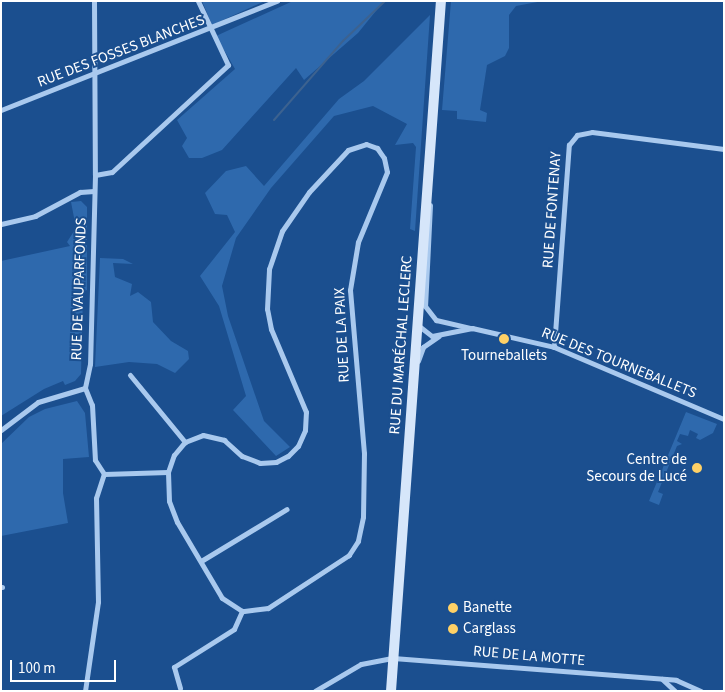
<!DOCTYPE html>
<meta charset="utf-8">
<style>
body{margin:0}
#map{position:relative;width:725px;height:692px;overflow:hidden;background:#1b4f8f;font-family:"Source Sans 3",sans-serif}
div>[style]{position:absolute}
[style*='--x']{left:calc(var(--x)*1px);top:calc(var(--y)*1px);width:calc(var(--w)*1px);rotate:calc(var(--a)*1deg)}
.green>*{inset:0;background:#2e69ad}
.stream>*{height:2px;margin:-1px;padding:0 1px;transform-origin:1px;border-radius:1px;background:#3c6290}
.minor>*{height:5px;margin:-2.5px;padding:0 2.5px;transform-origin:2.5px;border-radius:2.5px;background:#a9c9ee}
.secondary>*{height:10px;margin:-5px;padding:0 5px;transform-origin:5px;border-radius:5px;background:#d6e6fa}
.dots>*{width:14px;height:14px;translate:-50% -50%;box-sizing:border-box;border:2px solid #1b4f8f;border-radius:50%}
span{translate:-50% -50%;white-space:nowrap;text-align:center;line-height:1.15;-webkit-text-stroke:4px #1b4f8f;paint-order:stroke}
.street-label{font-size:15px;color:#fff}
.poi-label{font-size:15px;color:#fff}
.right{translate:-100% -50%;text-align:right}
.left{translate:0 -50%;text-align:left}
.frame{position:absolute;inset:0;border:2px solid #fff;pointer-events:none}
.scale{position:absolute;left:10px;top:660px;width:106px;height:22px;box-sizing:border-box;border:2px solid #fff;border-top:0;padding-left:6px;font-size:15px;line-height:18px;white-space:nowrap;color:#fff;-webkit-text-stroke:4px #1b4f8f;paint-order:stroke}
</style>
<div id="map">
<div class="green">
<i style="clip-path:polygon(202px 1px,265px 1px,212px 25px)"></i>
<i style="clip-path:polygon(293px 1px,384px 1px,358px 33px,304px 80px,296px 68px,222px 150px,202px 158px,189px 158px,182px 146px,187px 138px,177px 120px,235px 69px,216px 36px)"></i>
<i style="clip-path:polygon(451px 1px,543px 1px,516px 6px,509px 15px,509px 48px,505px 56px,487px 65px,480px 110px,487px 113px,486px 122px,457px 119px,457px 111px,442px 110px)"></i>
<i style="clip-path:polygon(430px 15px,415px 231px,410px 229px,416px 147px,413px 143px,395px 145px,407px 124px,373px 106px,334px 116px,271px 188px,236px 238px,222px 286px,228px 316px,264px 421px,290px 447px,276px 456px,233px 410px,246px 396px,219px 306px,200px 276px,235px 232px,227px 215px,215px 214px,205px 193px,226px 171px,246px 166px,264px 186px,339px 99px,364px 81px)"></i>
<i style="clip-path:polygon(81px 201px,87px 207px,87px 290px,83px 292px,81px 374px,75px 381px,65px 385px,63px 381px,44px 389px,1px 416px,1px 261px,70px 246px,67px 242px,76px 228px,71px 202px)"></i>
<i style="clip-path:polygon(100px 258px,123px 259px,133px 264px,113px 263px,115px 277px,132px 284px,130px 296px,138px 292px,151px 302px,153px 322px,171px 341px,188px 351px,189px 359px,175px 373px,157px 364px,129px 362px,95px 367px)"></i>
<i style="clip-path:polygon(77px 401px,85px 413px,89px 457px,63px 459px,63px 493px,68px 523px,1px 536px,1px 444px,29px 417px,45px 409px)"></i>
<i style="clip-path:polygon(686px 412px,717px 424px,713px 433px,700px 440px,696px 438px,698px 434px,690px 430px,688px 436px,680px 434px,677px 441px,682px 444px,677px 446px,658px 492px,663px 494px,659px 505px,649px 501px)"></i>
</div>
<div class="stream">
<i style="--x:274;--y:120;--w:105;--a:-48.9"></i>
<i style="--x:343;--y:41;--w:58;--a:-43.6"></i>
</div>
<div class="minor">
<i style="--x:94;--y:1;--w:174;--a:89.7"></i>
<i style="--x:95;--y:175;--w:189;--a:91.5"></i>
<i style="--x:90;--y:364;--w:25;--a:102"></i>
<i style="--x:85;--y:388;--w:18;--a:68"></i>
<i style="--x:92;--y:405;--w:55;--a:86.9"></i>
<i style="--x:95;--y:460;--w:17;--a:57"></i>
<i style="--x:1;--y:110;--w:297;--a:-21.6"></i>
<i style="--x:95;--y:175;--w:17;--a:-10"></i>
<i style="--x:112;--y:172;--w:158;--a:-42.7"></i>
<i style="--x:228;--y:65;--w:71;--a:-115.1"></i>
<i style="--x:430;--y:205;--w:101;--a:92.8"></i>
<i style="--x:425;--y:306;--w:18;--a:52"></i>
<i style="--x:436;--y:320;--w:37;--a:13"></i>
<i style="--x:1;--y:224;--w:35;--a:-13"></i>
<i style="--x:35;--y:216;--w:51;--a:-28.1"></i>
<i style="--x:80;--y:192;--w:14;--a:-4"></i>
<i style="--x:419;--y:326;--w:16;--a:38"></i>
<i style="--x:432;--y:336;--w:41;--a:-11.3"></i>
<i style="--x:472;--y:328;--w:84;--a:13"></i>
<i style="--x:554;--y:347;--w:185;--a:23"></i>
<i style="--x:554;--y:347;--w:203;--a:-85.8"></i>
<i style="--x:569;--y:145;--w:13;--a:-51"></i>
<i style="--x:577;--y:135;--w:15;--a:-11"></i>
<i style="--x:592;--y:132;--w:133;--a:7.3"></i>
<i style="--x:418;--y:361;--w:15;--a:-70"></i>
<i style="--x:423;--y:347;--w:19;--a:-35"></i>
<i style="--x:130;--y:375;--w:87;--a:50.6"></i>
<i style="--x:1;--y:430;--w:46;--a:-37.1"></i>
<i style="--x:38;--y:402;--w:49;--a:-16.6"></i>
<i style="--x:104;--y:474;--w:64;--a:-1.8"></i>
<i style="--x:168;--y:472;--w:18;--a:-71"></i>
<i style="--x:174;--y:455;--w:17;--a:-50"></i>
<i style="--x:185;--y:442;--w:19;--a:-21"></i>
<i style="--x:203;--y:435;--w:22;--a:13"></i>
<i style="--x:224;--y:440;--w:24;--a:42"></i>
<i style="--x:242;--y:456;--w:19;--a:21"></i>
<i style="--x:260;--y:463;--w:16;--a:-4"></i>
<i style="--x:276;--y:462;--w:13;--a:-27"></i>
<i style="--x:288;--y:456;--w:14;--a:-45"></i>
<i style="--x:298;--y:446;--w:17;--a:-66"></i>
<i style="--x:305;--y:430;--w:18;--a:-87"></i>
<i style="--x:306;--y:412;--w:90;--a:-112.9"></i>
<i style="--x:271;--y:329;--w:20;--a:-101"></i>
<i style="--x:267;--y:309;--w:40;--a:-87.1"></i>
<i style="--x:269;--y:269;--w:40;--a:-71.1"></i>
<i style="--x:282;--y:231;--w:47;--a:-55.3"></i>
<i style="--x:309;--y:192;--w:57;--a:-47.1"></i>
<i style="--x:348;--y:150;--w:19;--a:-18"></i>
<i style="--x:366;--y:144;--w:12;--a:20"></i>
<i style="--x:377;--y:148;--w:12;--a:55"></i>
<i style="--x:384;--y:158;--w:14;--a:78"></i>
<i style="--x:387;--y:172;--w:76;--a:112.5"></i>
<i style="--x:358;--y:242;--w:49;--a:99.5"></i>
<i style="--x:350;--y:290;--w:164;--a:85.1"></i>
<i style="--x:364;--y:453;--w:64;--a:90.9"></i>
<i style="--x:363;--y:517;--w:25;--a:102"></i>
<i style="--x:358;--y:541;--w:17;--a:123"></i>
<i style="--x:349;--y:555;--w:97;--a:146.8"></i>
<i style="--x:268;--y:608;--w:26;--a:173"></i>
<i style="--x:242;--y:611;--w:24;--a:-147"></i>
<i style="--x:222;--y:598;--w:88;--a:-120.6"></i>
<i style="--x:177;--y:522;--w:22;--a:-111"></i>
<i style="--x:169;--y:501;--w:29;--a:-92"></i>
<i style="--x:201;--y:561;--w:100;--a:-31.2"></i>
<i style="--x:1;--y:587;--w:1;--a:0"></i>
<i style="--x:662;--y:679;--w:18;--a:43"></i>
<i style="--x:180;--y:688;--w:22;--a:-106"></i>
<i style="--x:174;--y:667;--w:71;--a:-32.3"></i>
<i style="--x:234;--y:629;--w:20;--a:-66"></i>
<i style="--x:85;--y:691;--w:90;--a:-81.7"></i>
<i style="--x:98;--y:602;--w:104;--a:-91.1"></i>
<i style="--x:96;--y:498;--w:25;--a:-72"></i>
<i style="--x:315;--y:691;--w:53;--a:-30.4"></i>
<i style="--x:361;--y:664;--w:33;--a:-11"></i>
<i style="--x:393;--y:658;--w:284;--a:4.4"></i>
<i style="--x:676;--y:680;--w:27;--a:24"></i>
</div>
<div class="secondary">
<i style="--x:391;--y:691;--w:692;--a:-85.86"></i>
</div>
<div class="dots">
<i style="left:504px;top:339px;background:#ffd166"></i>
<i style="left:697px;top:468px;background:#ffd166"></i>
<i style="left:453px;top:608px;background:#ffd166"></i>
<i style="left:453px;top:629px;background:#ffd166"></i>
</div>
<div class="street-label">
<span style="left:121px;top:51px;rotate:-21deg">RUE DES FOSSES BLANCHES</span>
<span style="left:552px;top:210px;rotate:-86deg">RUE DE FONTENAY</span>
<span style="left:79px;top:289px;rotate:-88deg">RUE DE VAUPARFONDS</span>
<span style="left:342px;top:335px;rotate:-93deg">RUE DE LA PAIX</span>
<span style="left:401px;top:345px;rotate:-86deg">RUE DU MARÉCHAL LECLERC</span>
<span style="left:619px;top:363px;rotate:22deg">RUE DES TOURNEBALLETS</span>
<span style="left:529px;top:656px;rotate:5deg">RUE DE LA MOTTE</span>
</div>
<div class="poi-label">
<span style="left:504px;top:356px">Tourneballets</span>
<span class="right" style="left:687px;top:468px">Centre de<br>Secours de Lucé</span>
<span class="left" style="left:463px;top:608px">Banette</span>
<span class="left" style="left:463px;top:629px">Carglass</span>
</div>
<div class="frame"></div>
<div class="scale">100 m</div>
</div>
